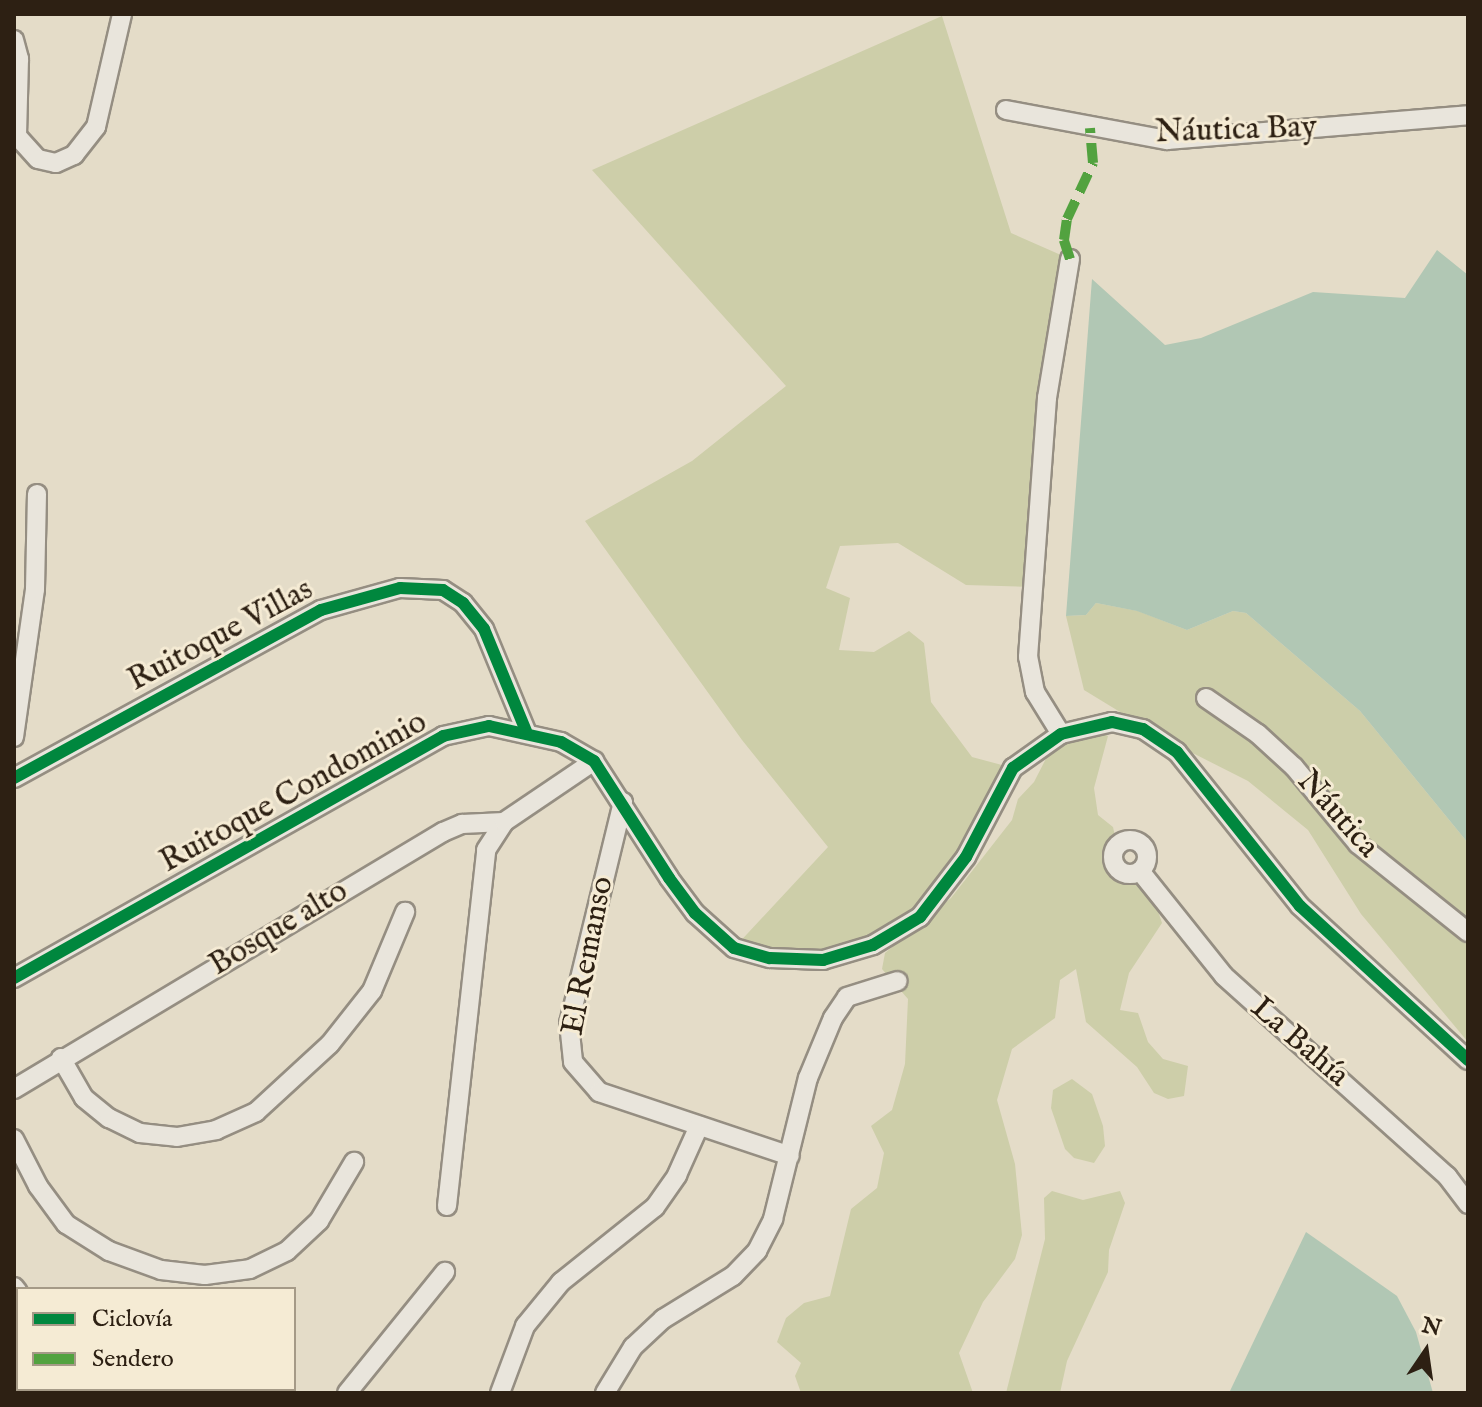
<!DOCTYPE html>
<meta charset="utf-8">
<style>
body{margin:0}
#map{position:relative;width:1482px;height:1407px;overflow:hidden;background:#e4dcc8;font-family:"IM FELL English",serif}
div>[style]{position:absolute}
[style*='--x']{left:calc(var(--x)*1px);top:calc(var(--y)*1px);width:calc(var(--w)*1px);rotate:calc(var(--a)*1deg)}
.green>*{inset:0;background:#cdcea9}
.water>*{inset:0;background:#b1c7b4}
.roads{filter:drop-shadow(2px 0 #958e82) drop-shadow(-2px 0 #958e82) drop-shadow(0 2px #958e82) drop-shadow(0 -2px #958e82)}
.street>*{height:18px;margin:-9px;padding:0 9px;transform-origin:9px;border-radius:9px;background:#e9e5dc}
.street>.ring{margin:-9px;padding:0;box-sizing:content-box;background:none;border:18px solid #e9e5dc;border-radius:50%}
.quiet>*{height:10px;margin-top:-5px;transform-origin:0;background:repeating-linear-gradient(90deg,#52a23f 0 20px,transparent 0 30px)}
.cycleway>*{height:12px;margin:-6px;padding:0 6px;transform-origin:6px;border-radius:6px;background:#00873e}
span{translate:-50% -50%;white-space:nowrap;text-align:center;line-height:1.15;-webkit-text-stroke:6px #f5ebd4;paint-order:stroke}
.street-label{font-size:32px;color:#2d2013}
.frame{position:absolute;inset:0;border:16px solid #2d2013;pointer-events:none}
.legend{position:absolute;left:16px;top:1287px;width:280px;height:104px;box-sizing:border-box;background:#f5ebd4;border:2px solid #a59a87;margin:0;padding:10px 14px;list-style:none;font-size:24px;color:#2d2013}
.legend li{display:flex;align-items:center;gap:16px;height:40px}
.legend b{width:40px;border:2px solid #a59a87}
.north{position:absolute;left:1386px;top:1311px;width:80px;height:80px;-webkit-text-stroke:6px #f5ebd4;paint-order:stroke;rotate:13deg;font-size:22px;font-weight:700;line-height:32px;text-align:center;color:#2d2013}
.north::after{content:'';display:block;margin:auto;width:28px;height:36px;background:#2d2013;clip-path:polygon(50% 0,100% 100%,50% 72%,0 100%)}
</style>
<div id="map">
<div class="green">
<i style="clip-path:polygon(942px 16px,1011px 233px,1070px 259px,1033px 587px,966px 585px,898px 543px,840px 546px,826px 588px,850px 598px,839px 650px,874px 652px,909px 631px,924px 643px,931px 702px,972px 757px,1013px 768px,920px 917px,823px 960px,734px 948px,828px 847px,742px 740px,585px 521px,692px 461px,786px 386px,592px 170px)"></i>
<i style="clip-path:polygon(1096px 603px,1138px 611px,1187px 630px,1233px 611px,1246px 613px,1360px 711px,1468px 843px,1468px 1042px,1361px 914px,1308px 830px,1248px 781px,1161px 737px,1084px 690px,1066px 616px,1086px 615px)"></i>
<i style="clip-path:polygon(1095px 730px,1108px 736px,1094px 788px,1098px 815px,1113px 827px,1122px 869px,1153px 896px,1162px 923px,1129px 973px,1120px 1010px,1138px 1013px,1148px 1042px,1163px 1059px,1188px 1066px,1184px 1096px,1168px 1099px,1154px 1093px,1137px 1067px,1086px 1022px,1076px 969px,1060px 980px,1055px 1018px,1012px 1049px,997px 1100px,1015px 1164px,1022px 1235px,1015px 1259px,983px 1302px,959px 1353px,973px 1393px,801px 1393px,795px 1376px,801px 1363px,777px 1342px,786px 1318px,804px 1303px,830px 1296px,851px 1209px,877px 1188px,884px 1153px,871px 1126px,892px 1110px,905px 1064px,908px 999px,882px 969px,885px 953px,951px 898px,1012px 820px,1018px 799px,1034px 782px,1053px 745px)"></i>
<i style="clip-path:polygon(1072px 1079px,1092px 1094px,1103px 1126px,1105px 1146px,1094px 1163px,1074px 1158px,1065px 1149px,1051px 1108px,1053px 1090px)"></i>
<i style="clip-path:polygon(1052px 1191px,1083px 1200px,1120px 1191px,1125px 1203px,1109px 1250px,1108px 1272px,1067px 1361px,1060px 1393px,1006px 1393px,1045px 1239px,1044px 1198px)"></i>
</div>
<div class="water">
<i style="clip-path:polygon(1437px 250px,1468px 275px,1468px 843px,1360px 711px,1246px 613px,1233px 611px,1187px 630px,1137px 611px,1096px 603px,1086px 615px,1066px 616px,1092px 279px,1165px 345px,1201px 338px,1313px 292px,1405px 298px)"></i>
<i style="clip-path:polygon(1306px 1232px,1397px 1296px,1416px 1332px,1433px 1393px,1229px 1393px)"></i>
</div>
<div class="roads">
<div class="street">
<i style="--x:14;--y:40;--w:20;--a:75"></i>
<i style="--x:19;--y:59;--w:77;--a:91.5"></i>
<i style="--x:17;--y:136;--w:31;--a:48"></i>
<i style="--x:38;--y:159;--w:18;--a:13"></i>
<i style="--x:56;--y:163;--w:20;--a:-24"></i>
<i style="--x:74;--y:155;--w:36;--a:-52"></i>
<i style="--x:96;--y:127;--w:116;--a:-77"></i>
<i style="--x:1006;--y:110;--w:164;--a:10.6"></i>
<i style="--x:1167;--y:140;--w:302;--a:-4.7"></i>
<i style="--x:1206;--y:698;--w:63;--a:34.7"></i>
<i style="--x:1258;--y:734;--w:49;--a:42.5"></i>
<i style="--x:1294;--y:767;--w:100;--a:50.3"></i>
<i style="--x:1358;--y:844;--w:141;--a:38.7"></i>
<i style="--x:1061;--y:734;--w:49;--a:-121.8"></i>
<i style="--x:1035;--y:692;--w:36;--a:-101"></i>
<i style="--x:1028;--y:657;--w:260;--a:-85.8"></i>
<i style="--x:1047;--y:398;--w:141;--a:-80.6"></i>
<i style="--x:14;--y:737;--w:149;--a:-81.9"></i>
<i style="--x:35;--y:589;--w:95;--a:-88.8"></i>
<i style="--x:14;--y:778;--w:350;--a:-28.7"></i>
<i style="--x:321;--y:610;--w:82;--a:-15.6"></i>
<i style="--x:400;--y:588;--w:43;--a:2.7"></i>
<i style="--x:443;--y:590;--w:24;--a:33"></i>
<i style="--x:463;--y:603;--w:33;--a:51"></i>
<i style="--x:484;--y:629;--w:110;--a:67.6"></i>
<i style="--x:623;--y:802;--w:228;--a:103.7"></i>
<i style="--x:569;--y:1023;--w:39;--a:84"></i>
<i style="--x:573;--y:1062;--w:40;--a:49"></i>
<i style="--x:599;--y:1092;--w:201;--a:18.5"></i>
<i class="ring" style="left:1113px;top:840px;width:16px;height:16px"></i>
<i style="--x:1140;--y:871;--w:134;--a:51.3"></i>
<i style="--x:1224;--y:976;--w:300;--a:41.9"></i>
<i style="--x:1447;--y:1176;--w:35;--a:53"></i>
<i style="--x:14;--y:978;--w:493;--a:-29.4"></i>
<i style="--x:443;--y:736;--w:47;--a:-12.3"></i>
<i style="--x:489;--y:726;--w:74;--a:12.5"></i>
<i style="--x:561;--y:742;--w:38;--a:30"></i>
<i style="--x:594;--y:761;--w:139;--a:57.3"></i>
<i style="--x:669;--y:878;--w:44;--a:53.4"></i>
<i style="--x:695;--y:913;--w:52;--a:41.9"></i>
<i style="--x:734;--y:948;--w:37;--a:16"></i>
<i style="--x:770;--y:958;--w:53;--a:2.2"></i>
<i style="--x:823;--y:960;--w:52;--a:-16.7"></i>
<i style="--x:873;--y:945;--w:55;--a:-30.8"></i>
<i style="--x:920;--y:917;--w:76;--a:-52.5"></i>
<i style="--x:966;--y:857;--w:101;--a:-62.2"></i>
<i style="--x:1013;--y:768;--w:59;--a:-35.3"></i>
<i style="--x:1061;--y:734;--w:52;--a:-13.2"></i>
<i style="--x:1112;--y:722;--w:32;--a:13"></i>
<i style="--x:1143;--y:729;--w:41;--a:34.1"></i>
<i style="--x:1177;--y:752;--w:197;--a:51.4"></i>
<i style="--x:1300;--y:906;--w:228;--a:42.5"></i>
<i style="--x:61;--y:1058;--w:46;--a:60.1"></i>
<i style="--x:84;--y:1098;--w:32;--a:39"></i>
<i style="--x:109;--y:1118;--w:34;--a:26"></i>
<i style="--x:140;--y:1133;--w:37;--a:6"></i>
<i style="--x:177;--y:1137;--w:40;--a:-10"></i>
<i style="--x:216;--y:1130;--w:44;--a:-24.2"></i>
<i style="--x:256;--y:1112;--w:100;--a:-42.6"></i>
<i style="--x:330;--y:1044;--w:68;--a:-51.6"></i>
<i style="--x:372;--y:991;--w:86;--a:-67.3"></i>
<i style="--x:14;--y:1089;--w:500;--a:-30.92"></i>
<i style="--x:443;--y:832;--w:21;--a:-23"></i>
<i style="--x:462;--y:824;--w:42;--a:-2.7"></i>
<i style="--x:14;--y:1139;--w:53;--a:62.9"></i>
<i style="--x:38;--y:1186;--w:47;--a:53.6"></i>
<i style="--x:66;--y:1224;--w:51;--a:32.1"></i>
<i style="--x:109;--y:1251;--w:55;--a:20.1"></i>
<i style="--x:161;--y:1270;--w:44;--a:6.5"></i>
<i style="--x:205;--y:1275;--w:45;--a:-7.6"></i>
<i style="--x:250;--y:1269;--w:41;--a:-25.9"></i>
<i style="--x:287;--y:1251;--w:44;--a:-43.2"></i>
<i style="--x:319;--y:1221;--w:69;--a:-59.3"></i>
<i style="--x:447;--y:1206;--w:358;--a:-83.7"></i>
<i style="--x:486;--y:850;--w:33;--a:-57"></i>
<i style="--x:504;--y:822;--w:109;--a:-34.1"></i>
<i style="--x:14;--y:1287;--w:6;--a:51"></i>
<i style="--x:103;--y:1389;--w:5;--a:53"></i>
<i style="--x:347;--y:1393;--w:156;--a:-51"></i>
<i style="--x:500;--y:1393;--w:72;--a:-69.5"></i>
<i style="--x:525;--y:1326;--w:57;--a:-50.7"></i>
<i style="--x:561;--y:1282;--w:120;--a:-38.6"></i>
<i style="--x:655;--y:1207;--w:39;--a:-55"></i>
<i style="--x:677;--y:1175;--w:54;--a:-65.8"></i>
<i style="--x:605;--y:1393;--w:54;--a:-58.7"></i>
<i style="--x:633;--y:1347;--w:41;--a:-43"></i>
<i style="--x:663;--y:1319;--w:82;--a:-31.6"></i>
<i style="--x:733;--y:1276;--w:35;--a:-46"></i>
<i style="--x:757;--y:1251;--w:36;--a:-63"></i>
<i style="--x:773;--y:1219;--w:145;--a:-76.1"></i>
<i style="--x:808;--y:1078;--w:65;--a:-67.4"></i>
<i style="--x:833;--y:1018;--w:25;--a:-56"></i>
<i style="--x:847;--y:997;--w:53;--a:-17.4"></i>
</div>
</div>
<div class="quiet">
<i style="--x:1070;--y:259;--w:20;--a:-108"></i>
<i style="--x:1064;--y:240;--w:21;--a:-82"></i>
<i style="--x:1067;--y:219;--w:62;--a:-65.1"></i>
<i style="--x:1093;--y:163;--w:35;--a:-95"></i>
</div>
<div class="cycleway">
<i style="--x:14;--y:778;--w:350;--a:-28.7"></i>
<i style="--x:321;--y:610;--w:82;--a:-15.6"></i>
<i style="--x:400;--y:588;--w:43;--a:2.7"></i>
<i style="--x:443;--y:590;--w:24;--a:33"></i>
<i style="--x:463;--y:603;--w:33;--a:51"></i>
<i style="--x:484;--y:629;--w:110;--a:67.6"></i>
<i style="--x:14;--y:978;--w:493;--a:-29.4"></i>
<i style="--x:443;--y:736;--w:47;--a:-12.3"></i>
<i style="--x:489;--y:726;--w:74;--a:12.5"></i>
<i style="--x:561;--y:742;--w:38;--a:30"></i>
<i style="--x:594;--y:761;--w:139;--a:57.3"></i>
<i style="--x:669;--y:878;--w:44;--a:53.4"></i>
<i style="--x:695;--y:913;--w:52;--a:41.9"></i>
<i style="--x:734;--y:948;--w:37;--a:16"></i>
<i style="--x:770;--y:958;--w:53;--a:2.2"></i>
<i style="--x:823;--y:960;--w:52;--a:-16.7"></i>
<i style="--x:873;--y:945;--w:55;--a:-30.8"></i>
<i style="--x:920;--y:917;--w:76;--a:-52.5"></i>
<i style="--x:966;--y:857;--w:101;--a:-62.2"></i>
<i style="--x:1013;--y:768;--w:59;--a:-35.3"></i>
<i style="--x:1061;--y:734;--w:52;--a:-13.2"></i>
<i style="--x:1112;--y:722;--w:32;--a:13"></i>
<i style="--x:1143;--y:729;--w:41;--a:34.1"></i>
<i style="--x:1177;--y:752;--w:197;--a:51.4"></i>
<i style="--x:1300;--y:906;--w:228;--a:42.5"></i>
</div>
<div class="street-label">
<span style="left:1236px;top:131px;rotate:-2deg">Náutica Bay</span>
<span style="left:221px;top:636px;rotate:-28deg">Ruitoque Villas</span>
<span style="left:294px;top:793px;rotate:-29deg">Ruitoque Condominio</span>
<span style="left:1337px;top:815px;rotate:48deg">Náutica</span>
<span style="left:279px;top:929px;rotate:-31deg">Bosque alto</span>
<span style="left:589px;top:956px;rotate:-79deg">El Remanso</span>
<span style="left:1299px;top:1043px;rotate:41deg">La Bahía</span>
</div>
<div class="frame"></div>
<ul class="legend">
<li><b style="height:10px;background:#00873e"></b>Ciclovía</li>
<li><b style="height:10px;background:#52a23f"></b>Sendero</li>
</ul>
<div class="north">N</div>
</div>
